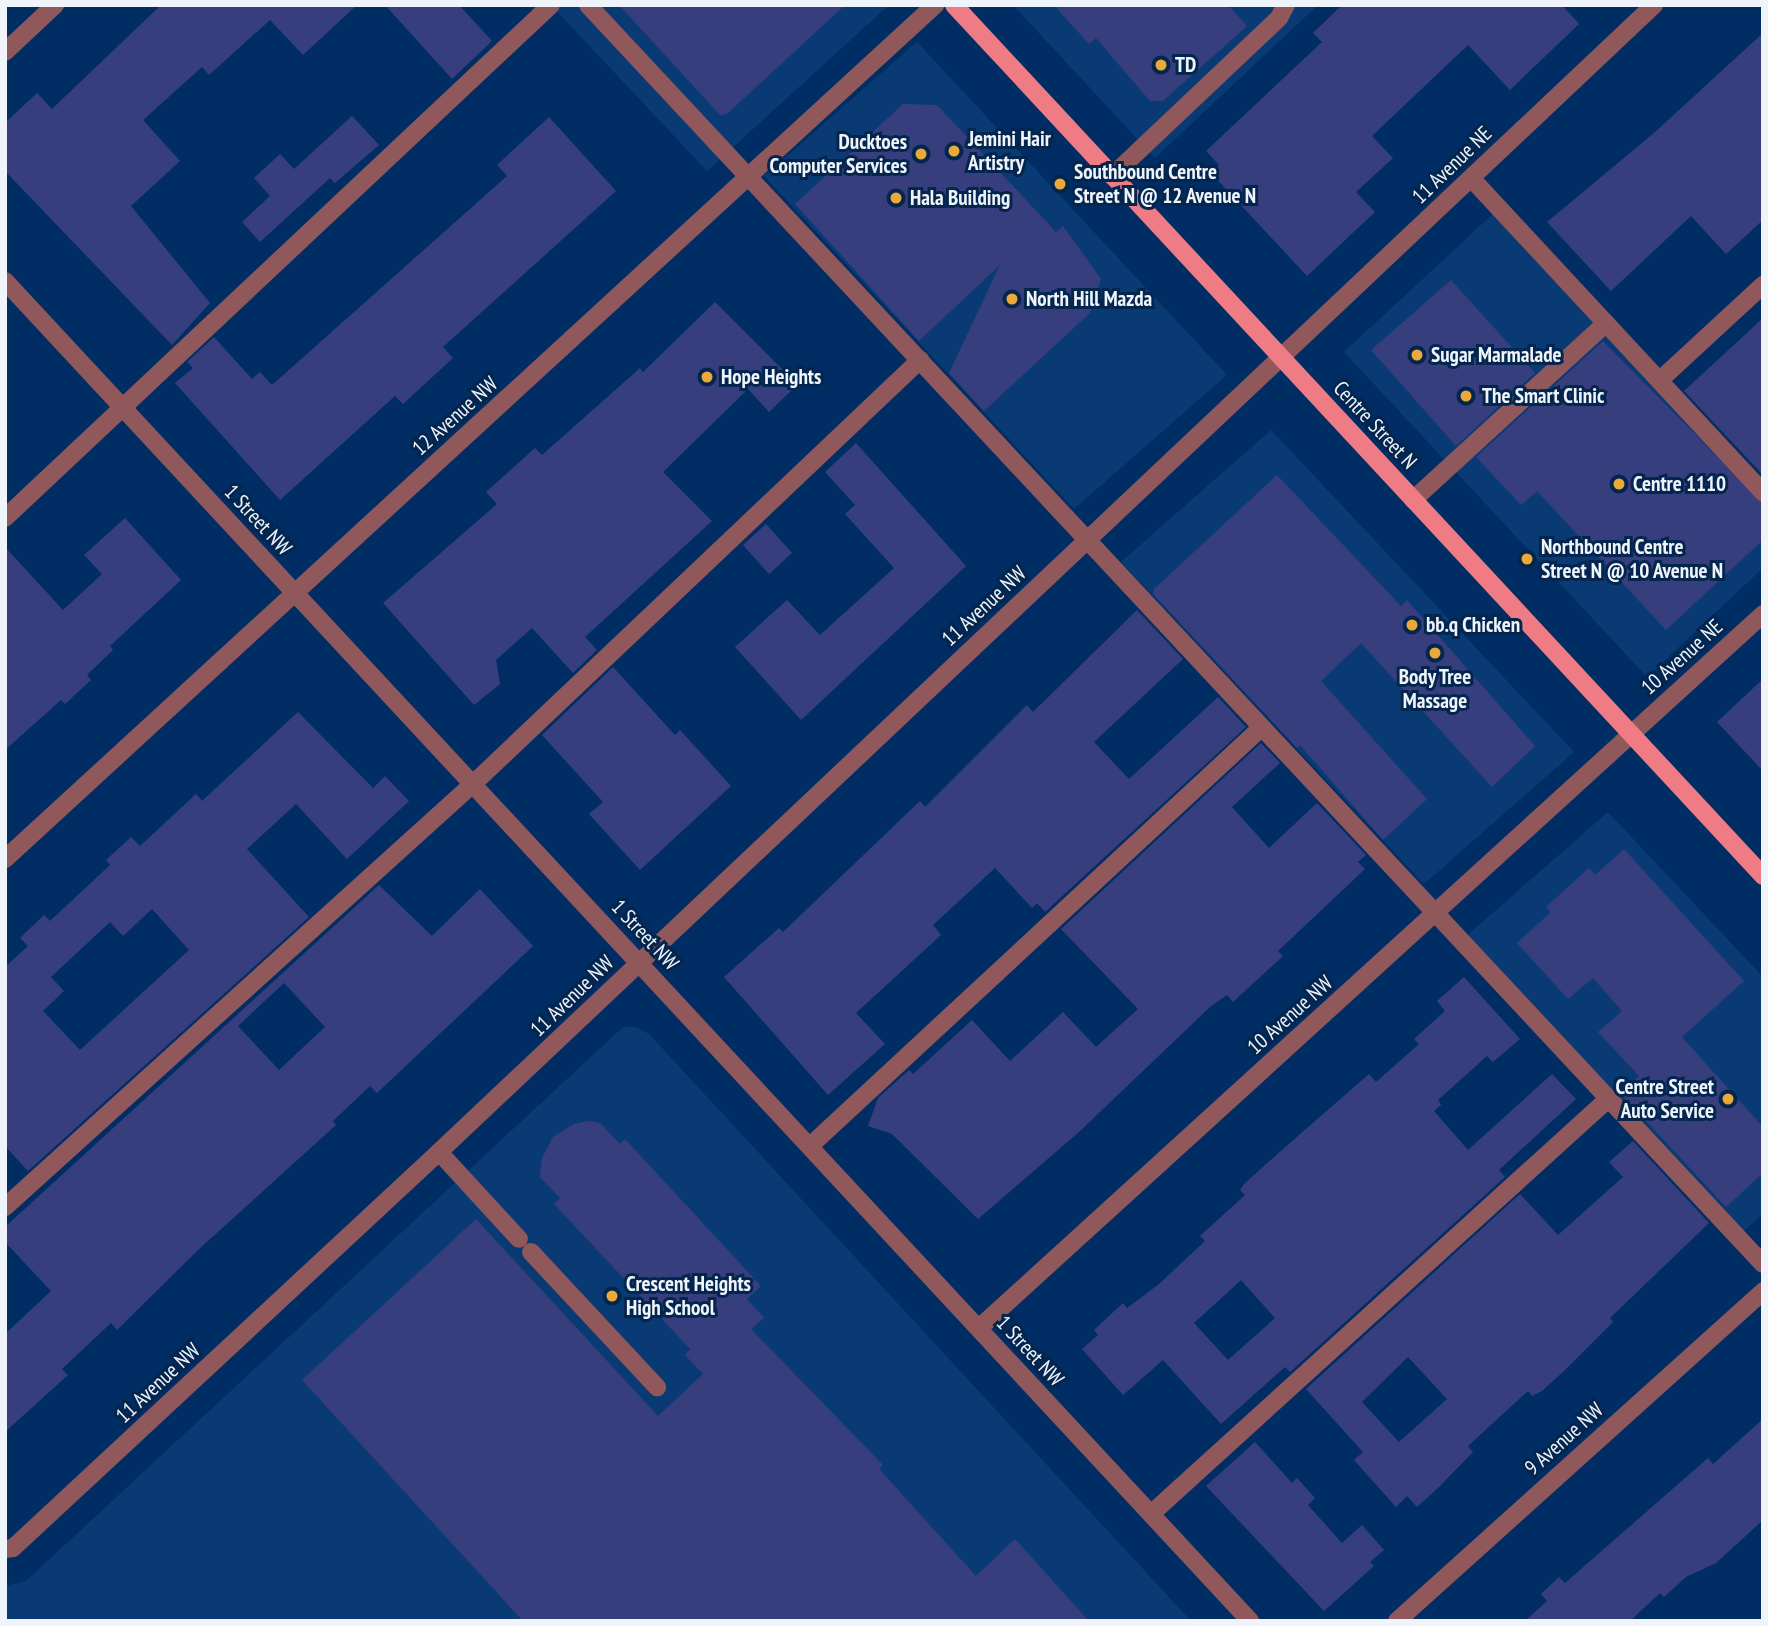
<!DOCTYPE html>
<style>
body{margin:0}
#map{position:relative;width:1768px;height:1626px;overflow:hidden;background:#002e64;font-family:"PT Sans Narrow",sans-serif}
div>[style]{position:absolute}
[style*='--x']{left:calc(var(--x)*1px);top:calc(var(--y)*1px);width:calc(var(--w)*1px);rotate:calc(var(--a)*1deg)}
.built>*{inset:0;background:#0a3a74}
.building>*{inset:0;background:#373e7d}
.minor>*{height:18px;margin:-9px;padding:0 9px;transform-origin:9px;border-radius:9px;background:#90585b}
.major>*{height:18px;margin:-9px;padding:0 9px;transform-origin:9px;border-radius:9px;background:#ef7b85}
.dots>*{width:19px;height:19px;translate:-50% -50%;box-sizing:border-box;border:4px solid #03254e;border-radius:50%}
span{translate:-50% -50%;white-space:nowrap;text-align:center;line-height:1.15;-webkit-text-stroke:6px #03254e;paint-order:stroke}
.poi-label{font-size:21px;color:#eff4fb;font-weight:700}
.left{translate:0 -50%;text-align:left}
.right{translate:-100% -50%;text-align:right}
.street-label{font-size:21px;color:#eff4fb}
.frame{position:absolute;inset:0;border:7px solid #eff4fb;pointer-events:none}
</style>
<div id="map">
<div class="built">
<i style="clip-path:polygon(551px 5px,889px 5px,707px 171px)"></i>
<i style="clip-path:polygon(1013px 5px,1318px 5px,1155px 158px)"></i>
<i style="clip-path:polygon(917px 42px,1227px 375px,1074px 509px,764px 176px)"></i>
<i style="clip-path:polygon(1495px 212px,1763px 499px,1763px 568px,1647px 677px,1344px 352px)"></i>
<i style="clip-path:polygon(1271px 430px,1574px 752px,1424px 884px,1121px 562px)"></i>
<i style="clip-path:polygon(1608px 812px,1763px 977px,1763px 1214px,1741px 1233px,1464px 938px)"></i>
<i style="clip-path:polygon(623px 1027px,636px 1027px,649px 1034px,1191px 1621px,5px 1621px,5px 1586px,26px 1581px)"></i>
</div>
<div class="building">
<i style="clip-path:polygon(161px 5px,357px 5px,303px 55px,270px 20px,209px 75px,202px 67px,143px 120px,180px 161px,131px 206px,210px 303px,172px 345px,5px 171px,5px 123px,37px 93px,52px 109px)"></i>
<i style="clip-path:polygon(385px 5px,459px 5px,492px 41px,452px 79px)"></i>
<i style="clip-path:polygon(619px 5px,845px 5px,727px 114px,720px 115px)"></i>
<i style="clip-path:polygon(1054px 5px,1228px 5px,1247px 26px,1163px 101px,1150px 101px,1096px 38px,1089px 44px)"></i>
<i style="clip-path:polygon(1342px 5px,1562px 5px,1579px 24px,1510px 90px,1468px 45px,1372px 136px,1393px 158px,1356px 192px,1375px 212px,1307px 276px,1211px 173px,1219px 165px,1206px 151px,1322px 42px,1313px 33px)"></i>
<i style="clip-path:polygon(1763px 33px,1763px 220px,1726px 254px,1691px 216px,1611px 291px,1547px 222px,1655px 132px)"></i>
<i style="clip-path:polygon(903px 104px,937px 105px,1056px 232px,1063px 226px,1101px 279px,1090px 313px,984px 411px,949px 373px,1000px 265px,919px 341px,795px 204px)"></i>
<i style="clip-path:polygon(352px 116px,379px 145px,335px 183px,330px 178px,260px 242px,242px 222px,270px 196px,254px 178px,280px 154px,294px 169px)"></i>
<i style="clip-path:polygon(549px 117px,616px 191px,443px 347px,453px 358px,403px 404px,395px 396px,280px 500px,175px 383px,193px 368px,187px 362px,214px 337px,252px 379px,260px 372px,272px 385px,507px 176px,497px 165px)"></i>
<i style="clip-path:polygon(1451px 280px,1535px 373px,1456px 446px,1371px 350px)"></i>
<i style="clip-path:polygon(715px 302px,783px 370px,780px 373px,794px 388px,769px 412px,748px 389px,663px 472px,712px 521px,585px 637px,597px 650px,573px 673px,532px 628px,496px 660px,500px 684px,474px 705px,383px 603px,497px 504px,486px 492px,535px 448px,542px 455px,640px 368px,643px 372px)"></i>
<i style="clip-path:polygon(1763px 318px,1763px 475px,1684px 391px)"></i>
<i style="clip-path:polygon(1603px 341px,1763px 503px,1763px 540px,1666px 630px,1537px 491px,1521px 505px,1476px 457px)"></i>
<i style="clip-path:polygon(856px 443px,966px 566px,801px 720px,735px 647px,787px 600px,820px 635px,894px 568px,845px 514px,855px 505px,825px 472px)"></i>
<i style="clip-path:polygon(1277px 475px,1401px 606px,1407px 600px,1535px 746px,1492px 787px,1361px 643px,1321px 681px,1427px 799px,1383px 840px,1300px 745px,1297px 748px,1154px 595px,1153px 590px)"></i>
<i style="clip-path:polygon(125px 518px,181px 580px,110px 646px,113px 650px,87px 675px,91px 680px,65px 704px,61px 700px,5px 750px,5px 547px,63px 610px,102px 574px,84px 555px)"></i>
<i style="clip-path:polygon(766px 524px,792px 553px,769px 574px,743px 545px)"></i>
<i style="clip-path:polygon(1137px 610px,1183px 659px,1094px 742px,1129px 779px,1218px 697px,1246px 727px,1045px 912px,1037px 903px,1032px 908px,995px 868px,933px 925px,941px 935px,856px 1013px,885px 1044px,828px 1095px,724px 977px,779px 928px,783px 932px,920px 801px,925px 807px,1027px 705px,1033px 712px)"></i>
<i style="clip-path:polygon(613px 667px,675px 735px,680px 730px,731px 786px,640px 870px,589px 814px,603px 802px,542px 735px)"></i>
<i style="clip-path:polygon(1763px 679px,1763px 771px,1717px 722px)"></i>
<i style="clip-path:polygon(evenodd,298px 712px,373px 788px,385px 776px,409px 801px,347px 859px,296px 804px,247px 849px,309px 917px,28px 1171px,5px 1146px,5px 967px,28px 946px,20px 938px,44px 915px,50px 921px,110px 865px,106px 860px,131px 837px,140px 846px,196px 794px,202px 801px,298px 712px,152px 909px,189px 950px,80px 1050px,43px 1011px,64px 991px,51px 977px,110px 922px,123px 936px,152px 909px)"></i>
<i style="clip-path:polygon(1261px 743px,1280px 763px,1232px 807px,1269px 848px,1317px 803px,1366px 855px,1358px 862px,1365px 869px,1278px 951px,1283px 956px,1233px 1002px,1227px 995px,1210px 1007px,1079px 1132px,978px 1219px,892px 1134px,868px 1126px,878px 1098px,909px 1070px,913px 1074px,972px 1020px,1010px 1061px,1063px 1012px,1096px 1047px,1138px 1009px,1061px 929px)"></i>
<i style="clip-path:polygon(1624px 849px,1744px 981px,1682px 1037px,1763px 1127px,1763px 1173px,1726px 1207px,1620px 1093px,1639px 1076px,1598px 1032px,1622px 1011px,1593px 978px,1568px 999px,1517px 943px,1551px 912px,1546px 907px,1589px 868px,1595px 875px)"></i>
<i style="clip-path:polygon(evenodd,379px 885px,432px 936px,480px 889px,533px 946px,377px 1093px,370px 1086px,333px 1121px,336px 1125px,198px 1250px,117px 1330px,111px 1323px,62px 1369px,68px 1375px,5px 1432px,5px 1334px,51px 1291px,5px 1242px,5px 1227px,379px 885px,284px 983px,325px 1027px,279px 1070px,238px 1026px,284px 983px)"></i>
<i style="clip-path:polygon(evenodd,1464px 977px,1520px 1039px,1493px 1062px,1487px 1056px,1438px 1100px,1441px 1105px,1434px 1111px,1468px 1150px,1552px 1074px,1576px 1099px,1499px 1170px,1505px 1177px,1290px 1372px,1285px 1367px,1221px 1424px,1163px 1360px,1123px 1395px,1082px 1349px,1098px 1335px,1094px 1330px,1123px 1303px,1127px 1308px,1159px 1284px,1205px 1241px,1200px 1236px,1245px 1195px,1240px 1190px,1244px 1184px,1283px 1149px,1369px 1074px,1376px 1082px,1419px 1044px,1414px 1039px,1445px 1011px,1437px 1001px,1464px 977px,1241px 1280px,1275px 1318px,1228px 1360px,1194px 1323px,1241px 1280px)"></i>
<i style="clip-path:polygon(589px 1121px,600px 1123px,620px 1144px,625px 1139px,761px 1286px,747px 1299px,764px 1318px,751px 1329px,883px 1465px,879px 1469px,976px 1576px,1015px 1539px,1089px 1621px,523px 1621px,302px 1380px,476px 1219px,658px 1416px,703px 1374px,685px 1355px,690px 1349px,554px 1204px,560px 1198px,540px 1177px,542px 1158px,553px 1137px,574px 1124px)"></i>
<i style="clip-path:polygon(evenodd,1633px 1141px,1709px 1223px,1610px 1318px,1613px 1322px,1564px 1371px,1542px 1391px,1532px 1396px,1528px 1391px,1468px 1446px,1473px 1452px,1439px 1487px,1417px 1507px,1407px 1496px,1396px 1507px,1354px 1460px,1363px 1452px,1306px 1389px,1520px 1194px,1558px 1235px,1623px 1177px,1609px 1162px,1633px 1141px,1408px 1357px,1447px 1399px,1399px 1442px,1362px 1402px,1408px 1357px)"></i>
<i style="clip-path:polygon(1763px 1419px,1763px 1520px,1716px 1563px,1686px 1577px,1664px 1597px,1660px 1593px,1630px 1621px,1525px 1621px,1547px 1601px,1541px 1594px,1559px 1577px,1565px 1583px,1708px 1458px,1713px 1464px)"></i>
<i style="clip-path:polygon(1255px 1442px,1292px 1483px,1297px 1478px,1315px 1498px,1308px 1505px,1342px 1543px,1362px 1525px,1384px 1550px,1370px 1562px,1374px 1566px,1324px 1611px,1206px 1486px)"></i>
</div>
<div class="minor">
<i style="--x:588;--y:5;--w:1722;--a:46.98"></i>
<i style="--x:5;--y:52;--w:69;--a:-43.2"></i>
<i style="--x:1112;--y:176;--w:230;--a:-43.4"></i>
<i style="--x:1279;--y:18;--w:15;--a:-62"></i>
<i style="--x:1471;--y:178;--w:429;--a:47.1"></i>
<i style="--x:5;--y:281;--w:1829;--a:47.1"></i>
<i style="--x:1660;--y:380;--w:140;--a:-42.7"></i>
<i style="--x:1413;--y:500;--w:262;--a:-42.5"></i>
<i style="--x:5;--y:518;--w:749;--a:-43.22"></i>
<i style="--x:5;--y:859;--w:1263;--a:-42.56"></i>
<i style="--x:810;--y:1146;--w:615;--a:-42.83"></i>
<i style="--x:439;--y:1152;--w:118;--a:47.4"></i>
<i style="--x:5;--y:1207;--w:632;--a:-42.12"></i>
<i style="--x:474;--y:783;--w:615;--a:-43.48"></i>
<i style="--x:531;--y:1252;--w:185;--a:47"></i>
<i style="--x:979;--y:1328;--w:1060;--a:-42.32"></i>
<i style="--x:1151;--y:1514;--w:617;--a:-42.24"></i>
<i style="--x:5;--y:1549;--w:8;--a:-7"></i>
<i style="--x:13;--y:1548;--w:582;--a:-42.91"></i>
<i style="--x:439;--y:1152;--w:1671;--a:-43.35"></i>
<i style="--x:1397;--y:1621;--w:493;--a:-42"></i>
</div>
<div class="major">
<i style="--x:954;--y:5;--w:1189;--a:47.11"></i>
</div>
<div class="dots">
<i style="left:1161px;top:65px;background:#eba93a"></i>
<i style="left:954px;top:151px;background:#eba93a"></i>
<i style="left:921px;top:154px;background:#eba93a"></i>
<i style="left:1060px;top:184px;background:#eba93a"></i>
<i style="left:896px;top:198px;background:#eba93a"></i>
<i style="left:1012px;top:299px;background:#eba93a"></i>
<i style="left:1417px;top:355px;background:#eba93a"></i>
<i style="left:707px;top:377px;background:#eba93a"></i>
<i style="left:1466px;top:396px;background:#eba93a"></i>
<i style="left:1619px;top:484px;background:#eba93a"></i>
<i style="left:1527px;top:559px;background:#eba93a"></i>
<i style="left:1412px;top:625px;background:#eba93a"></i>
<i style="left:1435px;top:653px;background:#eba93a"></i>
<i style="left:1728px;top:1099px;background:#eba93a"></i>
<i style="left:612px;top:1296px;background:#eba93a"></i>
</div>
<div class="poi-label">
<span class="left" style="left:1175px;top:65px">TD</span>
<span class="left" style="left:968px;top:151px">Jemini Hair<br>Artistry</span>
<span class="right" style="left:907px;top:154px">Ducktoes<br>Computer Services</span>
<span class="left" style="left:1074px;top:184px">Southbound Centre<br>Street N @ 12 Avenue N</span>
<span class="left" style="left:910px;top:198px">Hala Building</span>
<span class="left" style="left:1026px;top:299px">North Hill Mazda</span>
<span class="left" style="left:1431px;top:355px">Sugar Marmalade</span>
<span class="left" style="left:721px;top:377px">Hope Heights</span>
<span class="left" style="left:1482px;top:396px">The Smart Clinic</span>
<span class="left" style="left:1633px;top:484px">Centre 1110</span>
<span class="left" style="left:1541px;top:559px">Northbound Centre<br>Street N @ 10 Avenue N</span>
<span class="left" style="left:1426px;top:625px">bb.q Chicken</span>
<span style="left:1435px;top:689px">Body Tree<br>Massage</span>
<span class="right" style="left:1714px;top:1099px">Centre Street<br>Auto Service</span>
<span class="left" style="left:626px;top:1296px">Crescent Heights<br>High School</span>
</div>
<div class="street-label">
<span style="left:1452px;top:165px;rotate:-44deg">11 Avenue NE</span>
<span style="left:455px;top:416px;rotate:-42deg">12 Avenue NW</span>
<span style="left:1375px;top:425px;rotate:47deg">Centre Street N</span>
<span style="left:258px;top:520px;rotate:47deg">1 Street NW</span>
<span style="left:984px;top:606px;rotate:-43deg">11 Avenue NW</span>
<span style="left:1682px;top:657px;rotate:-42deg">10 Avenue NE</span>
<span style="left:645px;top:935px;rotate:47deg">1 Street NW</span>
<span style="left:572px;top:996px;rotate:-44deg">11 Avenue NW</span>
<span style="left:1290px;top:1015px;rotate:-42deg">10 Avenue NW</span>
<span style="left:1030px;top:1351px;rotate:47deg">1 Street NW</span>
<span style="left:158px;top:1383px;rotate:-43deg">11 Avenue NW</span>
<span style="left:1564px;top:1439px;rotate:-42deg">9 Avenue NW</span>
</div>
<div class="frame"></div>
</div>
